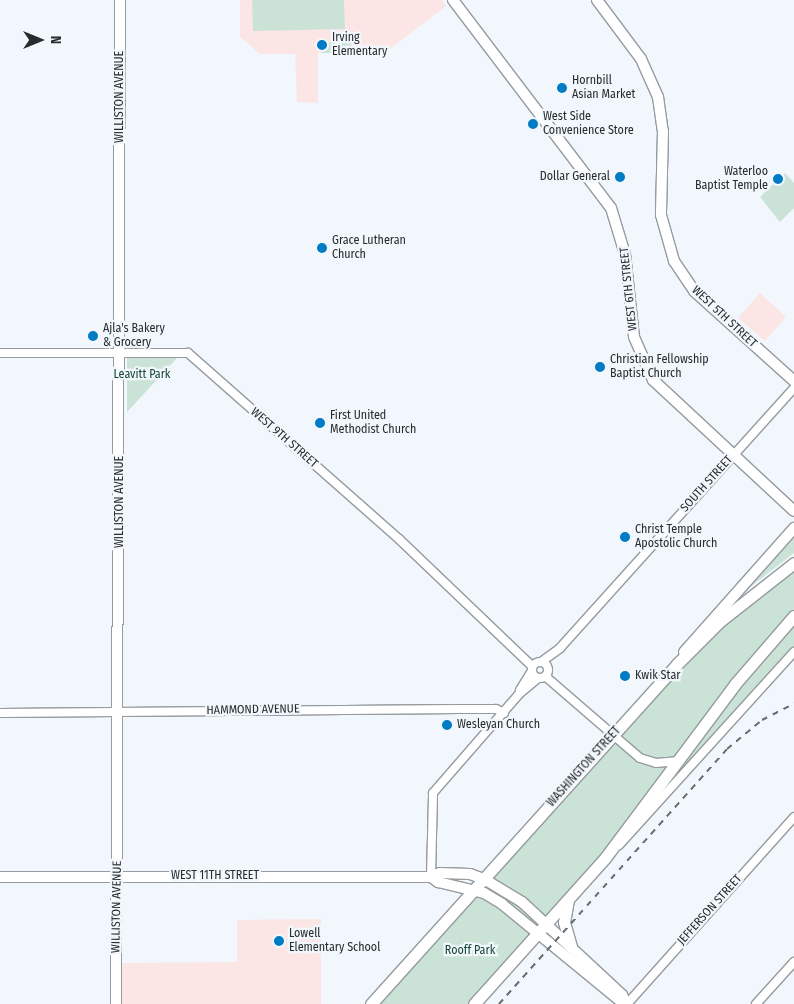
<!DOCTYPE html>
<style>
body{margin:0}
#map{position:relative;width:794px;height:1004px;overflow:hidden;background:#f1f7fc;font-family:"Fira Sans Condensed",sans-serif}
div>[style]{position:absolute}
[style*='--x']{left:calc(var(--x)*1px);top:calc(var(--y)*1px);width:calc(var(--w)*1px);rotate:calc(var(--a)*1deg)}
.education>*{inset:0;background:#fce6e5}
.green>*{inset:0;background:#cbe3d7}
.roads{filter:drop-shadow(1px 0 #959b9f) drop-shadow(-1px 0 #959b9f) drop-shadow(0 1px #959b9f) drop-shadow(0 -1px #959b9f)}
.minor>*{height:8px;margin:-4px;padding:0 4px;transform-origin:4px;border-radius:4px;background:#fff}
.minor>.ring{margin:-4px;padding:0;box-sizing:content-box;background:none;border:8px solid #fff;border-radius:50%}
.major>*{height:10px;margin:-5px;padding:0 5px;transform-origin:5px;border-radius:5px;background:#fff}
.highway>*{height:11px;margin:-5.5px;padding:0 5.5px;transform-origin:5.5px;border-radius:5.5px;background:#fff}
.rail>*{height:2px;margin-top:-1px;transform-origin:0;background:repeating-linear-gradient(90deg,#676b6d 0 6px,transparent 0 12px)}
.dots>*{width:14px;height:14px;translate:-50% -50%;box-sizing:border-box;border:2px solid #f1f7fc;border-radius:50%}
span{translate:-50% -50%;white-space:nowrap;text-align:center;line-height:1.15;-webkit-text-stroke:4.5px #f1f7fc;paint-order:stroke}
.poi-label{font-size:12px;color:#292b2d}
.left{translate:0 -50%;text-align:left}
.right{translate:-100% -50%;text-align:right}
.street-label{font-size:12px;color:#292b2d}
.park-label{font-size:12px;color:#164836}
.north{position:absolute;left:15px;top:15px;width:50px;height:50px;-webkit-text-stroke:4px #f1f7fc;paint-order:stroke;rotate:90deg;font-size:14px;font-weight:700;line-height:20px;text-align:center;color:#292b2d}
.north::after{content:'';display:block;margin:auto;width:18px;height:22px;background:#292b2d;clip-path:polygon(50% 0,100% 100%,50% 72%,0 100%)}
</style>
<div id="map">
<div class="education">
<i style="clip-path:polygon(240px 0,442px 0,446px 6px,386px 52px,318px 53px,318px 103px,297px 102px,295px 54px,260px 54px,240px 37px)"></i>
<i style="clip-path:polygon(760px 293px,786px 317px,765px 341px,738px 318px)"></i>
<i style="clip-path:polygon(321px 919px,321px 1004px,116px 1004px,117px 963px,237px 962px,237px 920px)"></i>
</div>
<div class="green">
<i style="clip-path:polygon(252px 0,344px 0,345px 29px,253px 31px)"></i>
<i style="clip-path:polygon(331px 42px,351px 42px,351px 53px,322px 53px,321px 47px)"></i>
<i style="clip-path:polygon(785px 173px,794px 183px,794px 208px,780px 222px,760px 197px)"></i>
<i style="clip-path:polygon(127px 358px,177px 358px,127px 412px)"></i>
<i style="clip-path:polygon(794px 531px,794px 553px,732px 601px)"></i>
<i style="clip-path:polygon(794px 563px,794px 616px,648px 804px,474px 1004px,371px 1004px,677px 664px)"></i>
<i style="clip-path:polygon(794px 626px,794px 646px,678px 773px,738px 690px)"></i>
</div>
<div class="roads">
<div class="minor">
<i style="--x:0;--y:353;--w:188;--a:0"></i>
<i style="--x:188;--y:353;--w:281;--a:41.4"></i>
<i style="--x:399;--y:539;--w:184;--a:43.7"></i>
<i class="ring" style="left:532px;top:662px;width:8px;height:8px"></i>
<i style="--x:541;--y:662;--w:24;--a:-36"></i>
<i style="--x:560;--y:648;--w:350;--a:-48"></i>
<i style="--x:545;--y:676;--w:125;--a:40.8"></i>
<i style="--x:640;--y:758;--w:17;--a:17"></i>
<i style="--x:656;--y:763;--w:23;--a:-5"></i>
<i style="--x:520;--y:690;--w:22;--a:-58"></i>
<i style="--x:0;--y:713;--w:459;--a:-0.5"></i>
<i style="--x:459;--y:709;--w:37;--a:0"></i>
<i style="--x:496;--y:709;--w:9;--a:27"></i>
<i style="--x:619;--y:845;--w:261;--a:-47.8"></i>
<i style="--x:431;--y:877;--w:84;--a:-88.6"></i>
<i style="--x:433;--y:793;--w:131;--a:-49"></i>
<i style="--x:519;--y:694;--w:25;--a:-40"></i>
<i style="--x:627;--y:1004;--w:251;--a:-48.2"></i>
<i style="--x:756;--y:1004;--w:57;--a:-47.9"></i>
</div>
<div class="major">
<i style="--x:453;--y:0;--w:261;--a:52.8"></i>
<i style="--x:611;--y:208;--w:48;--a:73.1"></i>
<i style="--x:625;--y:254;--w:83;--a:83.8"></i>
<i style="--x:634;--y:337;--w:47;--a:66.2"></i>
<i style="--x:653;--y:380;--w:192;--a:42.9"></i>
<i style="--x:597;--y:0;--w:74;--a:53.3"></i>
<i style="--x:641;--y:59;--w:42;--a:65.9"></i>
<i style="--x:658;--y:97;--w:34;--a:82"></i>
<i style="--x:663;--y:131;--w:84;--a:91.4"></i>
<i style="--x:661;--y:215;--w:48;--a:74.2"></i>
<i style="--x:674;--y:261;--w:36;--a:56"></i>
<i style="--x:694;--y:291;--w:135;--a:42"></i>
<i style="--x:684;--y:652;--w:166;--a:-48.4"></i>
<i style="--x:0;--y:877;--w:431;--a:0"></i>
<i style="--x:431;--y:877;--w:10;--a:-24"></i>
<i style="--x:440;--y:873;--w:30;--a:2"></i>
<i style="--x:470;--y:874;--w:15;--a:20"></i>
<i style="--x:484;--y:879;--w:44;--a:31.2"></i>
<i style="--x:522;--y:902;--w:137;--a:42.9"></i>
<i style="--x:622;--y:995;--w:10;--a:66"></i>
<i style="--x:431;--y:877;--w:9;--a:36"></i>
<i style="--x:438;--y:882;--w:47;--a:13.4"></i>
<i style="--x:484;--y:893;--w:21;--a:31"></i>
<i style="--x:502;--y:904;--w:158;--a:39.3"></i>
<i style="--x:116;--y:1004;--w:1004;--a:-89.77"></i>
</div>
<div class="highway">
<i style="--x:568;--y:900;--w:22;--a:100"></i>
<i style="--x:564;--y:922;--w:26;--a:74"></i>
<i style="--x:371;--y:1004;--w:457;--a:-48"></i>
<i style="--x:677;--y:664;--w:59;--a:-45"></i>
<i style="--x:719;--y:622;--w:95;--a:-38.2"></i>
<i style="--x:474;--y:1004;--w:196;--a:-48.1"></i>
<i style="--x:605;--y:858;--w:217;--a:-53.2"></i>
<i style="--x:735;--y:684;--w:90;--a:-49.1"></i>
</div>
</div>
<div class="rail">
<i style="--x:499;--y:1004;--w:342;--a:-48.2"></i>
<i style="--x:727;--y:749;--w:45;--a:-39.6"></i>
<i style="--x:762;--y:720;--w:36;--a:-27"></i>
</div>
<div class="dots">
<i style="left:322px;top:45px;background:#007bc4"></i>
<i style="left:562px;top:88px;background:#007bc4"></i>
<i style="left:533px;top:124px;background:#007bc4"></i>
<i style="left:620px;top:177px;background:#007bc4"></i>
<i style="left:778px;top:179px;background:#007bc4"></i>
<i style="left:322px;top:248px;background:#007bc4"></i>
<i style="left:93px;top:336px;background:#007bc4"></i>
<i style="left:600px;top:367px;background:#007bc4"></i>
<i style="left:320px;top:423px;background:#007bc4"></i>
<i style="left:625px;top:537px;background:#007bc4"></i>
<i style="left:625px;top:676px;background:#007bc4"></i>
<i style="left:447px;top:725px;background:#007bc4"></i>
<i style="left:279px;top:941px;background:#007bc4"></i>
</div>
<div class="poi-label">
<span class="left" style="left:332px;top:45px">Irving<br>Elementary</span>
<span class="left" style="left:572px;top:88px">Hornbill<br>Asian Market</span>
<span class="left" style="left:543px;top:124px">West Side<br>Convenience Store</span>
<span class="right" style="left:768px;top:179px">Waterloo<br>Baptist Temple</span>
<span class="right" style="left:610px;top:177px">Dollar General</span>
<span class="left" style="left:332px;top:248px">Grace Lutheran<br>Church</span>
<span class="left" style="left:103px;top:336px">Ajla's Bakery<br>&amp; Grocery</span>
<span class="left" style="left:610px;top:367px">Christian Fellowship<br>Baptist Church</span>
<span class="left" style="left:330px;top:423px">First United<br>Methodist Church</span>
<span class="left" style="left:635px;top:537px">Christ Temple<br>Apostolic Church</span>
<span class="left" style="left:635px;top:676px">Kwik Star</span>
<span class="left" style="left:457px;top:725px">Wesleyan Church</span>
<span class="left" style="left:289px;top:941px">Lowell<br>Elementary School</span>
</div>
<div class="street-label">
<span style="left:120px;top:97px;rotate:-90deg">WILLISTON AVENUE</span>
<span style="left:629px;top:289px;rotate:-96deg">WEST 6TH STREET</span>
<span style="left:724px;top:317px;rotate:43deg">WEST 5TH STREET</span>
<span style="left:284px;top:438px;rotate:41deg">WEST 9TH STREET</span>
<span style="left:707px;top:484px;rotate:-48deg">SOUTH STREET</span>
<span style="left:120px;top:502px;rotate:-90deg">WILLISTON AVENUE</span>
<span style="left:253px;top:710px;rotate:-1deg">HAMMOND AVENUE</span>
<span style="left:584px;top:767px;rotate:-48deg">WASHINGTON STREET</span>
<span style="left:215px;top:876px">WEST 11TH STREET</span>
<span style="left:117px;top:907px;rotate:-89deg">WILLISTON AVENUE</span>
<span style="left:710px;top:910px;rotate:-48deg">JEFFERSON STREET</span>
</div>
<div class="park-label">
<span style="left:142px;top:375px">Leavitt Park</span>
<span style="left:470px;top:951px">Rooff Park</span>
</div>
<div class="north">N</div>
</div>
